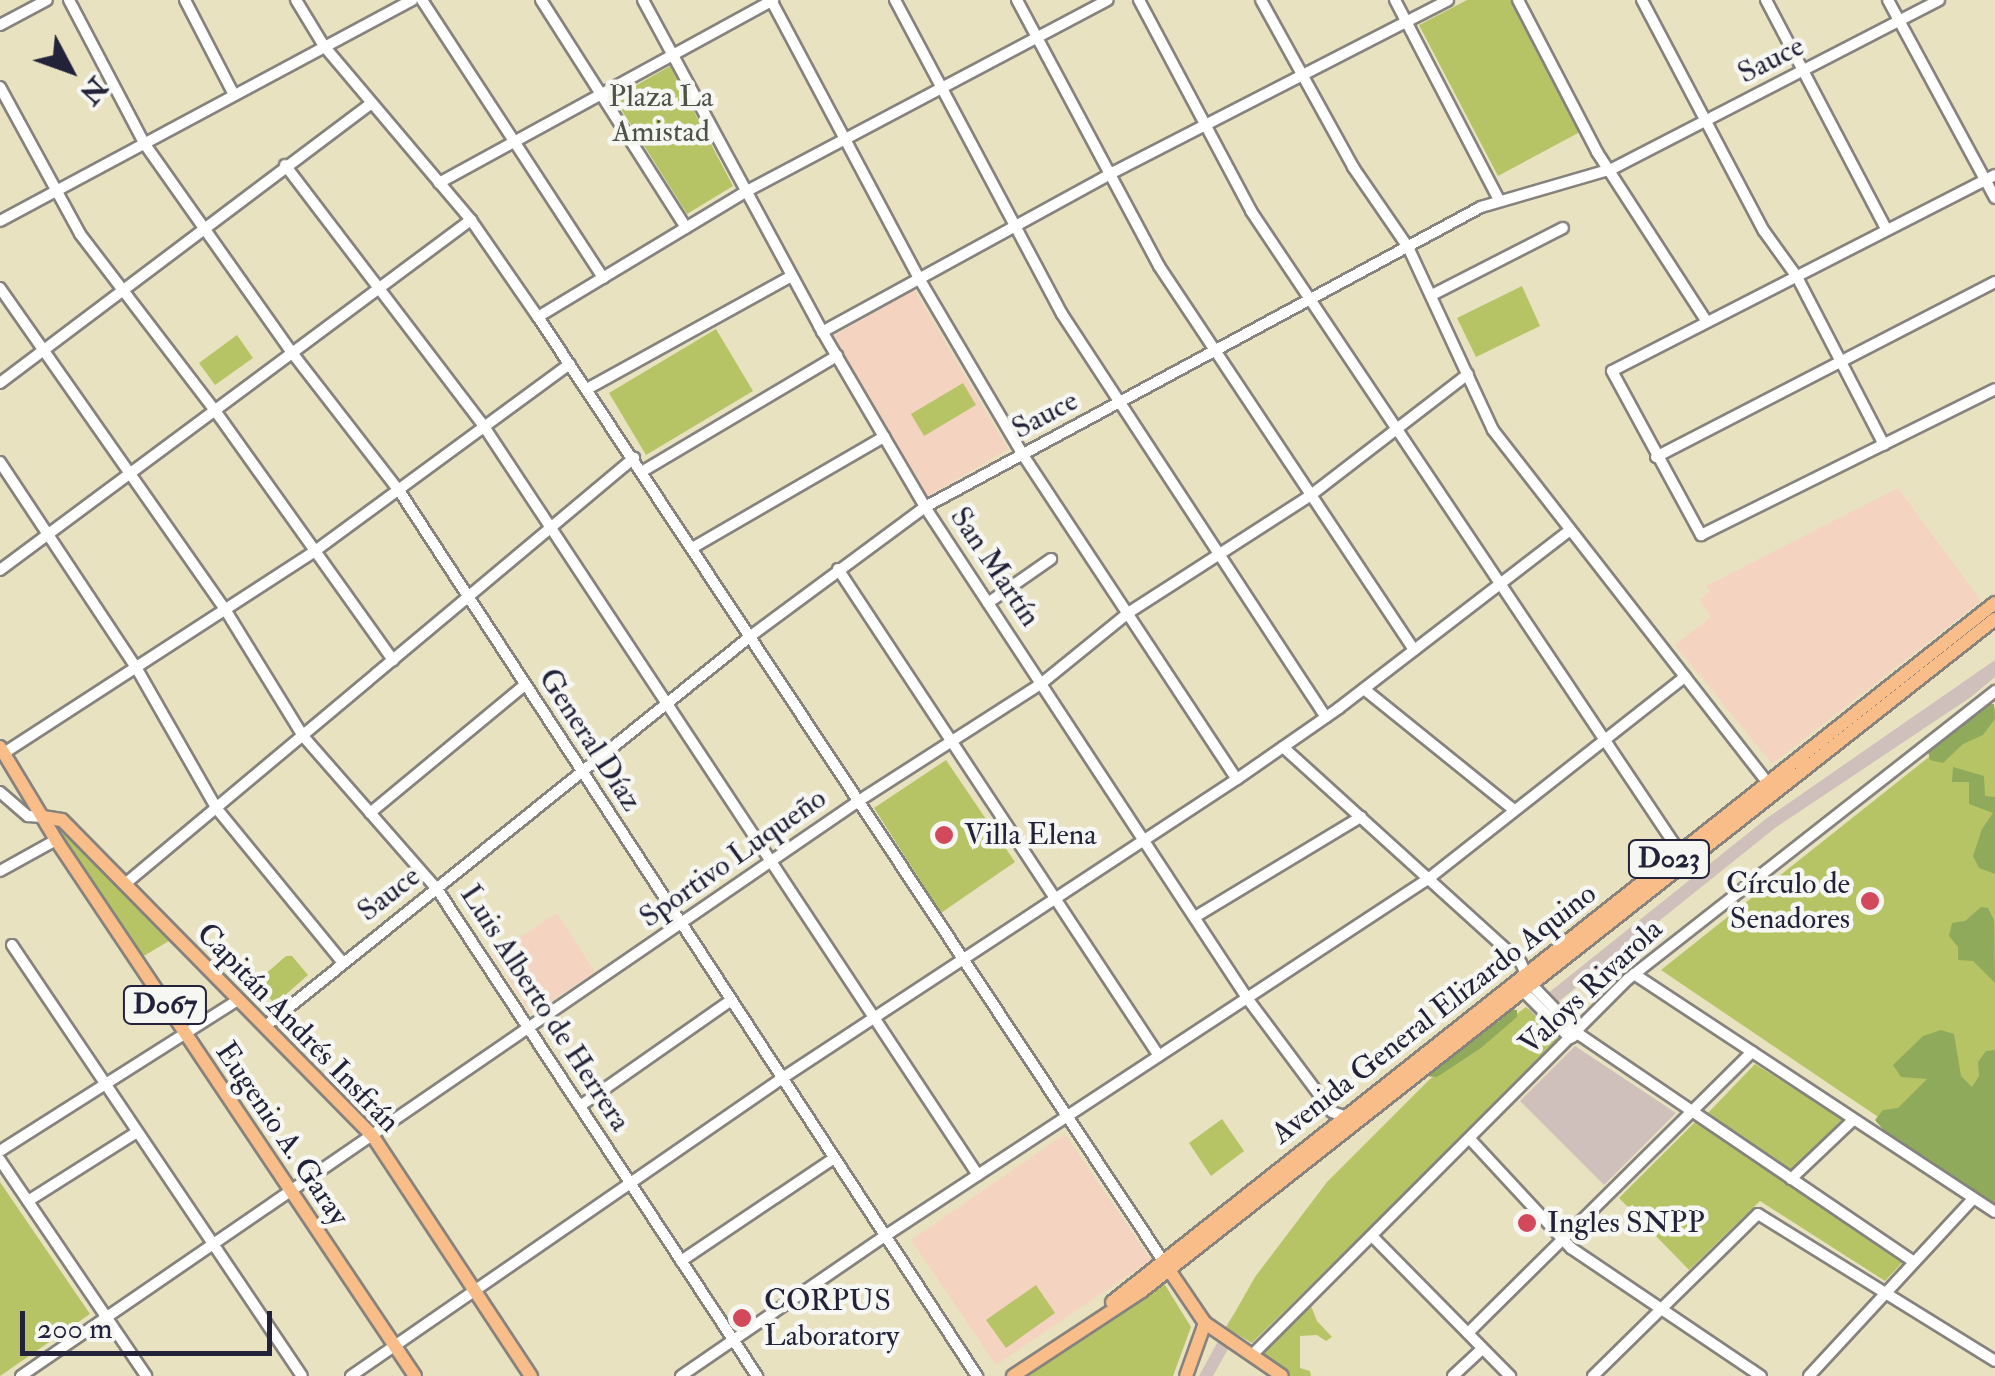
<!DOCTYPE html>
<meta charset="utf-8">
<style>
body{margin:0}
#map{position:relative;width:1995px;height:1376px;overflow:hidden;background:#e9e2c1;font-family:"IM FELL Double Pica",serif}
div>[style]{position:absolute}
[style*='--x']{left:calc(var(--x)*1px);top:calc(var(--y)*1px);width:calc(var(--w)*1px);rotate:calc(var(--a)*1deg)}
.built>*{inset:0;background:#f4d3c0}
.industrial>*{inset:0;background:#d0c0bc}
.green>*{inset:0;background:#b6c466}
.forest>*{inset:0;background:#90aa5b}
.roads{filter:drop-shadow(2px 0 #86827e) drop-shadow(-2px 0 #86827e) drop-shadow(0 2px #86827e) drop-shadow(0 -2px #86827e)}
.minor>*{height:10px;margin:-5px;padding:0 5px;transform-origin:5px;border-radius:5px;background:#fff}
.major>*{height:12px;margin:-6px;padding:0 6px;transform-origin:6px;border-radius:6px;background:#f8bd89}
.dots>*{width:28px;height:28px;translate:-50% -50%;box-sizing:border-box;border:5px solid #f6f6f2;border-radius:50%}
span{translate:-50% -50%;white-space:nowrap;text-align:center;line-height:1.15;-webkit-text-stroke:9px #f6f6f2;paint-order:stroke}
.shield-label span{padding:2px 8px;background:#f6f6f2;border:2px solid;border-radius:8px;-webkit-text-stroke-width:0}
.shield-label{font-size:28px;color:#22223b;font-weight:700}
.street-label{font-size:30px;color:#22223b}
.park-label{font-size:30px;color:#4e5348}
.poi-label{font-size:30px;color:#22223b}
.left{translate:0 -50%;text-align:left}
.right{translate:-100% -50%;text-align:right}
.north{position:absolute;left:20px;top:20px;width:100px;height:100px;-webkit-text-stroke:8px #f6f6f2;paint-order:stroke;rotate:131deg;font-size:28px;font-weight:700;line-height:40px;text-align:center;color:#22223b}
.north::after{content:'';display:block;margin:auto;width:35px;height:45px;background:#22223b;clip-path:polygon(50% 0,100% 100%,50% 72%,0 100%)}
.scale{position:absolute;left:20px;top:1311px;width:252px;height:45px;box-sizing:border-box;border:5px solid #22223b;border-top:0;padding-left:12px;font-size:30px;line-height:35px;white-space:nowrap;color:#22223b;-webkit-text-stroke:8px #f6f6f2;paint-order:stroke}
</style>
<div id="map">
<div class="built">
<i style="clip-path:polygon(914px 289px,1008px 449px,925px 498px,832px 337px)"></i>
<i style="clip-path:polygon(1898px 488px,1981px 601px,1772px 764px,1675px 645px,1711px 617px,1700px 600px,1710px 591px,1706px 586px)"></i>
<i style="clip-path:polygon(557px 913px,595px 972px,531px 1014px,493px 955px)"></i>
<i style="clip-path:polygon(1065px 1134px,1151px 1260px,996px 1365px,911px 1240px)"></i>
</div>
<div class="industrial">
<i style="clip-path:polygon(1995px 660px,1995px 677px,1971px 697px,1775px 828px,1432px 1103px,1238px 1331px,1213px 1376px,1199px 1376px,1228px 1323px,1281px 1247px,1422px 1094px,1767px 818px)"></i>
<i style="clip-path:polygon(1575px 1046px,1676px 1113px,1604px 1185px,1520px 1101px)"></i>
</div>
<div class="green">
<i style="clip-path:polygon(1467px 0,1511px 0,1580px 132px,1498px 176px,1419px 25px)"></i>
<i style="clip-path:polygon(670px 66px,733px 186px,687px 214px,614px 98px)"></i>
<i style="clip-path:polygon(1522px 286px,1540px 326px,1476px 357px,1457px 318px)"></i>
<i style="clip-path:polygon(716px 329px,753px 391px,646px 455px,609px 393px)"></i>
<i style="clip-path:polygon(237px 335px,253px 358px,215px 385px,199px 363px)"></i>
<i style="clip-path:polygon(963px 383px,976px 405px,924px 436px,911px 414px)"></i>
<i style="clip-path:polygon(1993px 706px,1995px 708px,1995px 1196px,1661px 970px)"></i>
<i style="clip-path:polygon(946px 760px,1015px 862px,941px 913px,874px 808px)"></i>
<i style="clip-path:polygon(66px 832px,117px 887px,169px 941px,142px 957px,61px 836px)"></i>
<i style="clip-path:polygon(286px 956px,292px 956px,308px 975px,275px 1004px,255px 983px)"></i>
<i style="clip-path:polygon(1526px 1007px,1560px 1040px,1252px 1343px,1226px 1328px,1255px 1277px,1327px 1182px,1430px 1079px)"></i>
<i style="clip-path:polygon(1755px 1064px,1843px 1119px,1792px 1170px,1708px 1113px)"></i>
<i style="clip-path:polygon(1222px 1119px,1244px 1151px,1211px 1176px,1189px 1143px)"></i>
<i style="clip-path:polygon(1695px 1122px,1780px 1179px,1902px 1263px,1885px 1281px,1760px 1201px,1689px 1270px,1619px 1198px)"></i>
<i style="clip-path:polygon(0 1182px,90px 1314px,0 1376px)"></i>
<i style="clip-path:polygon(1162px 1280px,1191px 1327px,1173px 1376px,1028px 1376px)"></i>
<i style="clip-path:polygon(1036px 1285px,1055px 1313px,1006px 1348px,986px 1320px)"></i>
<i style="clip-path:polygon(1309px 1301px,1317px 1321px,1332px 1337px,1326px 1341px,1317px 1335px,1300px 1336px,1300px 1368px,1310px 1371px,1311px 1376px,1281px 1376px,1259px 1353px,1297px 1321px)"></i>
</div>
<div class="forest">
<i style="clip-path:polygon(1987px 704px,1994px 704px,1995px 719px,1983px 735px,1963px 744px,1943px 763px,1930px 760px,1927px 747px)"></i>
<i style="clip-path:polygon(1953px 767px,1984px 776px,1985px 796px,1995px 797px,1995px 874px,1979px 868px,1973px 856px,1982px 829px,1993px 813px,1969px 804px,1969px 782px,1952px 782px)"></i>
<i style="clip-path:polygon(1981px 907px,1988px 908px,1994px 920px,1995px 983px,1973px 961px,1958px 960px,1958px 947px,1949px 936px,1952px 923px,1965px 921px)"></i>
<i style="clip-path:polygon(1511px 1010px,1517px 1010px,1517px 1017px,1481px 1048px,1437px 1077px,1423px 1076px,1473px 1035px,1483px 1034px,1487px 1022px,1498px 1022px)"></i>
<i style="clip-path:polygon(1941px 1030px,1954px 1034px,1961px 1076px,1972px 1087px,1979px 1076px,1978px 1062px,1986px 1051px,1995px 1050px,1995px 1207px,1893px 1141px,1875px 1120px,1883px 1110px,1898px 1108px,1927px 1079px,1901px 1077px,1893px 1065px,1923px 1036px)"></i>
</div>
<div class="roads">
<div class="minor">
<i style="--x:69;--y:0;--w:161;--a:62.3"></i>
<i style="--x:144;--y:143;--w:258;--a:54.8"></i>
<i style="--x:293;--y:354;--w:175;--a:52.2"></i>
<i style="--x:400;--y:492;--w:1056;--a:56.87"></i>
<i style="--x:185;--y:0;--w:105;--a:62.7"></i>
<i style="--x:296;--y:0;--w:54;--a:58.7"></i>
<i style="--x:324;--y:46;--w:228;--a:49.8"></i>
<i style="--x:471;--y:220;--w:118;--a:55.4"></i>
<i style="--x:538;--y:317;--w:1132;--a:56.49"></i>
<i style="--x:422;--y:0;--w:332;--a:56.9"></i>
<i style="--x:541;--y:0;--w:270;--a:57.5"></i>
<i style="--x:643;--y:0;--w:370;--a:61.6"></i>
<i style="--x:819;--y:326;--w:210;--a:59.6"></i>
<i style="--x:925;--y:507;--w:587;--a:56.74"></i>
<i style="--x:1247;--y:998;--w:142;--a:53.3"></i>
<i style="--x:1332;--y:1112;--w:20;--a:18"></i>
<i style="--x:771;--y:0;--w:317;--a:62"></i>
<i style="--x:920;--y:280;--w:203;--a:59.5"></i>
<i style="--x:1023;--y:455;--w:388;--a:56.6"></i>
<i style="--x:895;--y:0;--w:356;--a:62"></i>
<i style="--x:1062;--y:314;--w:482;--a:56.8"></i>
<i style="--x:1017;--y:0;--w:302;--a:61.9"></i>
<i style="--x:1159;--y:266;--w:461;--a:56.4"></i>
<i style="--x:1139;--y:0;--w:239;--a:62"></i>
<i style="--x:1251;--y:211;--w:770;--a:56.23"></i>
<i style="--x:1261;--y:0;--w:191;--a:61.1"></i>
<i style="--x:1353;--y:167;--w:97;--a:55.5"></i>
<i style="--x:1408;--y:247;--w:202;--a:65.1"></i>
<i style="--x:1493;--y:430;--w:455;--a:52.1"></i>
<i style="--x:1395;--y:0;--w:225;--a:62.5"></i>
<i style="--x:1518;--y:0;--w:171;--a:62.5"></i>
<i style="--x:1597;--y:152;--w:202;--a:57.1"></i>
<i style="--x:1642;--y:0;--w:261;--a:62.2"></i>
<i style="--x:1764;--y:231;--w:57;--a:54.3"></i>
<i style="--x:1797;--y:277;--w:189;--a:62.6"></i>
<i style="--x:1766;--y:0;--w:259;--a:62.3"></i>
<i style="--x:1888;--y:0;--w:225;--a:61.6"></i>
<i style="--x:0;--y:25;--w:53;--a:-28"></i>
<i style="--x:0;--y:87;--w:167;--a:61.4"></i>
<i style="--x:80;--y:234;--w:224;--a:52.6"></i>
<i style="--x:216;--y:412;--w:305;--a:54.5"></i>
<i style="--x:285;--y:165;--w:330;--a:52.7"></i>
<i style="--x:485;--y:428;--w:895;--a:56.58"></i>
<i style="--x:1995;--y:175;--w:430;--a:152.9"></i>
<i style="--x:1612;--y:371;--w:187;--a:61.5"></i>
<i style="--x:1701;--y:535;--w:328;--a:-26.4"></i>
<i style="--x:439;--y:183;--w:381;--a:-28.7"></i>
<i style="--x:0;--y:221;--w:468;--a:-28.2"></i>
<i style="--x:0;--y:288;--w:394;--a:55"></i>
<i style="--x:226;--y:611;--w:147;--a:58.4"></i>
<i style="--x:303;--y:736;--w:203;--a:48.8"></i>
<i style="--x:437;--y:889;--w:583;--a:56.69"></i>
<i style="--x:1432;--y:295;--w:147;--a:-27.1"></i>
<i style="--x:538;--y:317;--w:244;--a:-31.1"></i>
<i style="--x:747;--y:191;--w:408;--a:-27.9"></i>
<i style="--x:822;--y:332;--w:328;--a:-28.7"></i>
<i style="--x:1110;--y:174;--w:380;--a:-27.2"></i>
<i style="--x:0;--y:383;--w:465;--a:-37"></i>
<i style="--x:587;--y:389;--w:234;--a:-28.9"></i>
<i style="--x:1656;--y:457;--w:382;--a:-27.3"></i>
<i style="--x:0;--y:462;--w:248;--a:56.5"></i>
<i style="--x:137;--y:669;--w:161;--a:60.3"></i>
<i style="--x:217;--y:809;--w:199;--a:50.7"></i>
<i style="--x:643;--y:471;--w:226;--a:-30.7"></i>
<i style="--x:694;--y:547;--w:220;--a:-30.1"></i>
<i style="--x:838;--y:569;--w:583;--a:56.61"></i>
<i style="--x:0;--y:570;--w:587;--a:-36.62"></i>
<i style="--x:988;--y:603;--w:77;--a:-34.9"></i>
<i style="--x:1364;--y:689;--w:193;--a:38.9"></i>
<i style="--x:1283;--y:747;--w:321;--a:42.2"></i>
<i style="--x:1521;--y:963;--w:22;--a:66"></i>
<i style="--x:1530;--y:983;--w:72;--a:46.1"></i>
<i style="--x:1580;--y:1035;--w:402;--a:34.2"></i>
<i style="--x:4;--y:753;--w:371;--a:-33"></i>
<i style="--x:315;--y:551;--w:316;--a:-36.3"></i>
<i style="--x:0;--y:792;--w:37;--a:41"></i>
<i style="--x:28;--y:816;--w:15;--a:4"></i>
<i style="--x:370;--y:813;--w:201;--a:-39.6"></i>
<i style="--x:0;--y:871;--w:64;--a:-29"></i>
<i style="--x:125;--y:884;--w:664;--a:-39.93"></i>
<i style="--x:1195;--y:917;--w:194;--a:-31.1"></i>
<i style="--x:12;--y:945;--w:519;--a:56.07"></i>
<i style="--x:1634;--y:974;--w:432;--a:33.4"></i>
<i style="--x:1524;--y:984;--w:6;--a:108"></i>
<i style="--x:1522;--y:990;--w:68;--a:45"></i>
<i style="--x:1570;--y:1038;--w:4;--a:-27"></i>
<i style="--x:267;--y:1025;--w:622;--a:-38.8"></i>
<i style="--x:752;--y:635;--w:215;--a:-36.5"></i>
<i style="--x:925;--y:507;--w:632;--a:-28.35"></i>
<i style="--x:1481;--y:207;--w:136;--a:-16.2"></i>
<i style="--x:1612;--y:169;--w:368;--a:-27.3"></i>
<i style="--x:580;--y:1106;--w:183;--a:-35"></i>
<i style="--x:1470;--y:1139;--w:149;--a:47.2"></i>
<i style="--x:1571;--y:1248;--w:229;--a:34"></i>
<i style="--x:0;--y:1151;--w:282;--a:-32.4"></i>
<i style="--x:0;--y:1160;--w:261;--a:55.9"></i>
<i style="--x:1791;--y:1179;--w:84;--a:-43.6"></i>
<i style="--x:28;--y:1201;--w:129;--a:-32.3"></i>
<i style="--x:1372;--y:1236;--w:197;--a:45.4"></i>
<i style="--x:681;--y:1261;--w:184;--a:-33.9"></i>
<i style="--x:1468;--y:1333;--w:400;--a:-44.7"></i>
<i style="--x:1252;--y:1355;--w:532;--a:-45"></i>
<i style="--x:1628;--y:979;--w:467;--a:-38.1"></i>
<i style="--x:21;--y:1376;--w:1018;--a:-34.47"></i>
<i style="--x:860;--y:800;--w:216;--a:-32.7"></i>
<i style="--x:1042;--y:683;--w:111;--a:-39.1"></i>
<i style="--x:1128;--y:613;--w:218;--a:-32.8"></i>
<i style="--x:1311;--y:495;--w:198;--a:-37.6"></i>
<i style="--x:351;--y:1376;--w:523;--a:-34.63"></i>
<i style="--x:781;--y:1079;--w:546;--a:-33.34"></i>
<i style="--x:1237;--y:779;--w:124;--a:-34.8"></i>
<i style="--x:1339;--y:708;--w:290;--a:-37.6"></i>
<i style="--x:681;--y:1376;--w:247;--a:-34.5"></i>
<i style="--x:885;--y:1236;--w:650;--a:-33.32"></i>
<i style="--x:1428;--y:879;--w:327;--a:-38.2"></i>
<i style="--x:1453;--y:1376;--w:40;--a:-43"></i>
<i style="--x:1593;--y:1376;--w:231;--a:-44.5"></i>
<i style="--x:1758;--y:1214;--w:279;--a:31.8"></i>
<i style="--x:1809;--y:1376;--w:241;--a:-47.2"></i>
</div>
<div class="major">
<i style="--x:0;--y:747;--w:109;--a:58.9"></i>
<i style="--x:56;--y:840;--w:645;--a:56.19"></i>
<i style="--x:43;--y:817;--w:19;--a:9"></i>
<i style="--x:62;--y:820;--w:442;--a:45.5"></i>
<i style="--x:372;--y:1135;--w:289;--a:56.6"></i>
<i style="--x:1165;--y:1264;--w:71;--a:55.9"></i>
<i style="--x:1205;--y:1323;--w:56;--a:109.7"></i>
<i style="--x:1112;--y:1302;--w:1126;--a:-38.37"></i>
<i style="--x:1205;--y:1323;--w:93;--a:34.5"></i>
<i style="--x:1013;--y:1376;--w:154;--a:-33.4"></i>
<i style="--x:1142;--y:1291;--w:1086;--a:-38.23"></i>
</div>
</div>
<div class="dots">
<i style="left:944px;top:835px;background:#d1495b"></i>
<i style="left:1870px;top:901px;background:#d1495b"></i>
<i style="left:1527px;top:1223px;background:#d1495b"></i>
<i style="left:742px;top:1318px;background:#d1495b"></i>
</div>
<div class="shield-label">
<span style="left:1669px;top:859px">D023</span>
<span style="left:165px;top:1005px">D067</span>
</div>
<div class="street-label">
<span style="left:1771px;top:60px;rotate:-27deg">Sauce</span>
<span style="left:1045px;top:415px;rotate:-28deg">Sauce</span>
<span style="left:995px;top:567px;rotate:56deg">San Martín</span>
<span style="left:590px;top:740px;rotate:57deg">General Díaz</span>
<span style="left:733px;top:858px;rotate:-35deg">Sportivo Luqueño</span>
<span style="left:389px;top:894px;rotate:-38deg">Sauce</span>
<span style="left:1591px;top:987px;rotate:-43deg">Valoys Rivarola</span>
<span style="left:545px;top:1008px;rotate:57deg">Luis Alberto de Herrera</span>
<span style="left:1434px;top:1014px;rotate:-38deg">Avenida General Elizardo Aquino</span>
<span style="left:298px;top:1028px;rotate:46deg">Capitán Andrés Insfrán</span>
<span style="left:282px;top:1134px;rotate:56deg">Eugenio A. Garay</span>
</div>
<div class="park-label">
<span style="left:661px;top:114px">Plaza La<br>Amistad</span>
</div>
<div class="poi-label">
<span class="left" style="left:964px;top:835px">Villa Elena</span>
<span class="right" style="left:1850px;top:901px">Círculo de<br>Senadores</span>
<span class="left" style="left:1547px;top:1223px">Ingles SNPP</span>
<span class="left" style="left:764px;top:1318px">CORPUS<br>Laboratory</span>
</div>
<div class="north">N</div>
<div class="scale">200 m</div>
</div>
